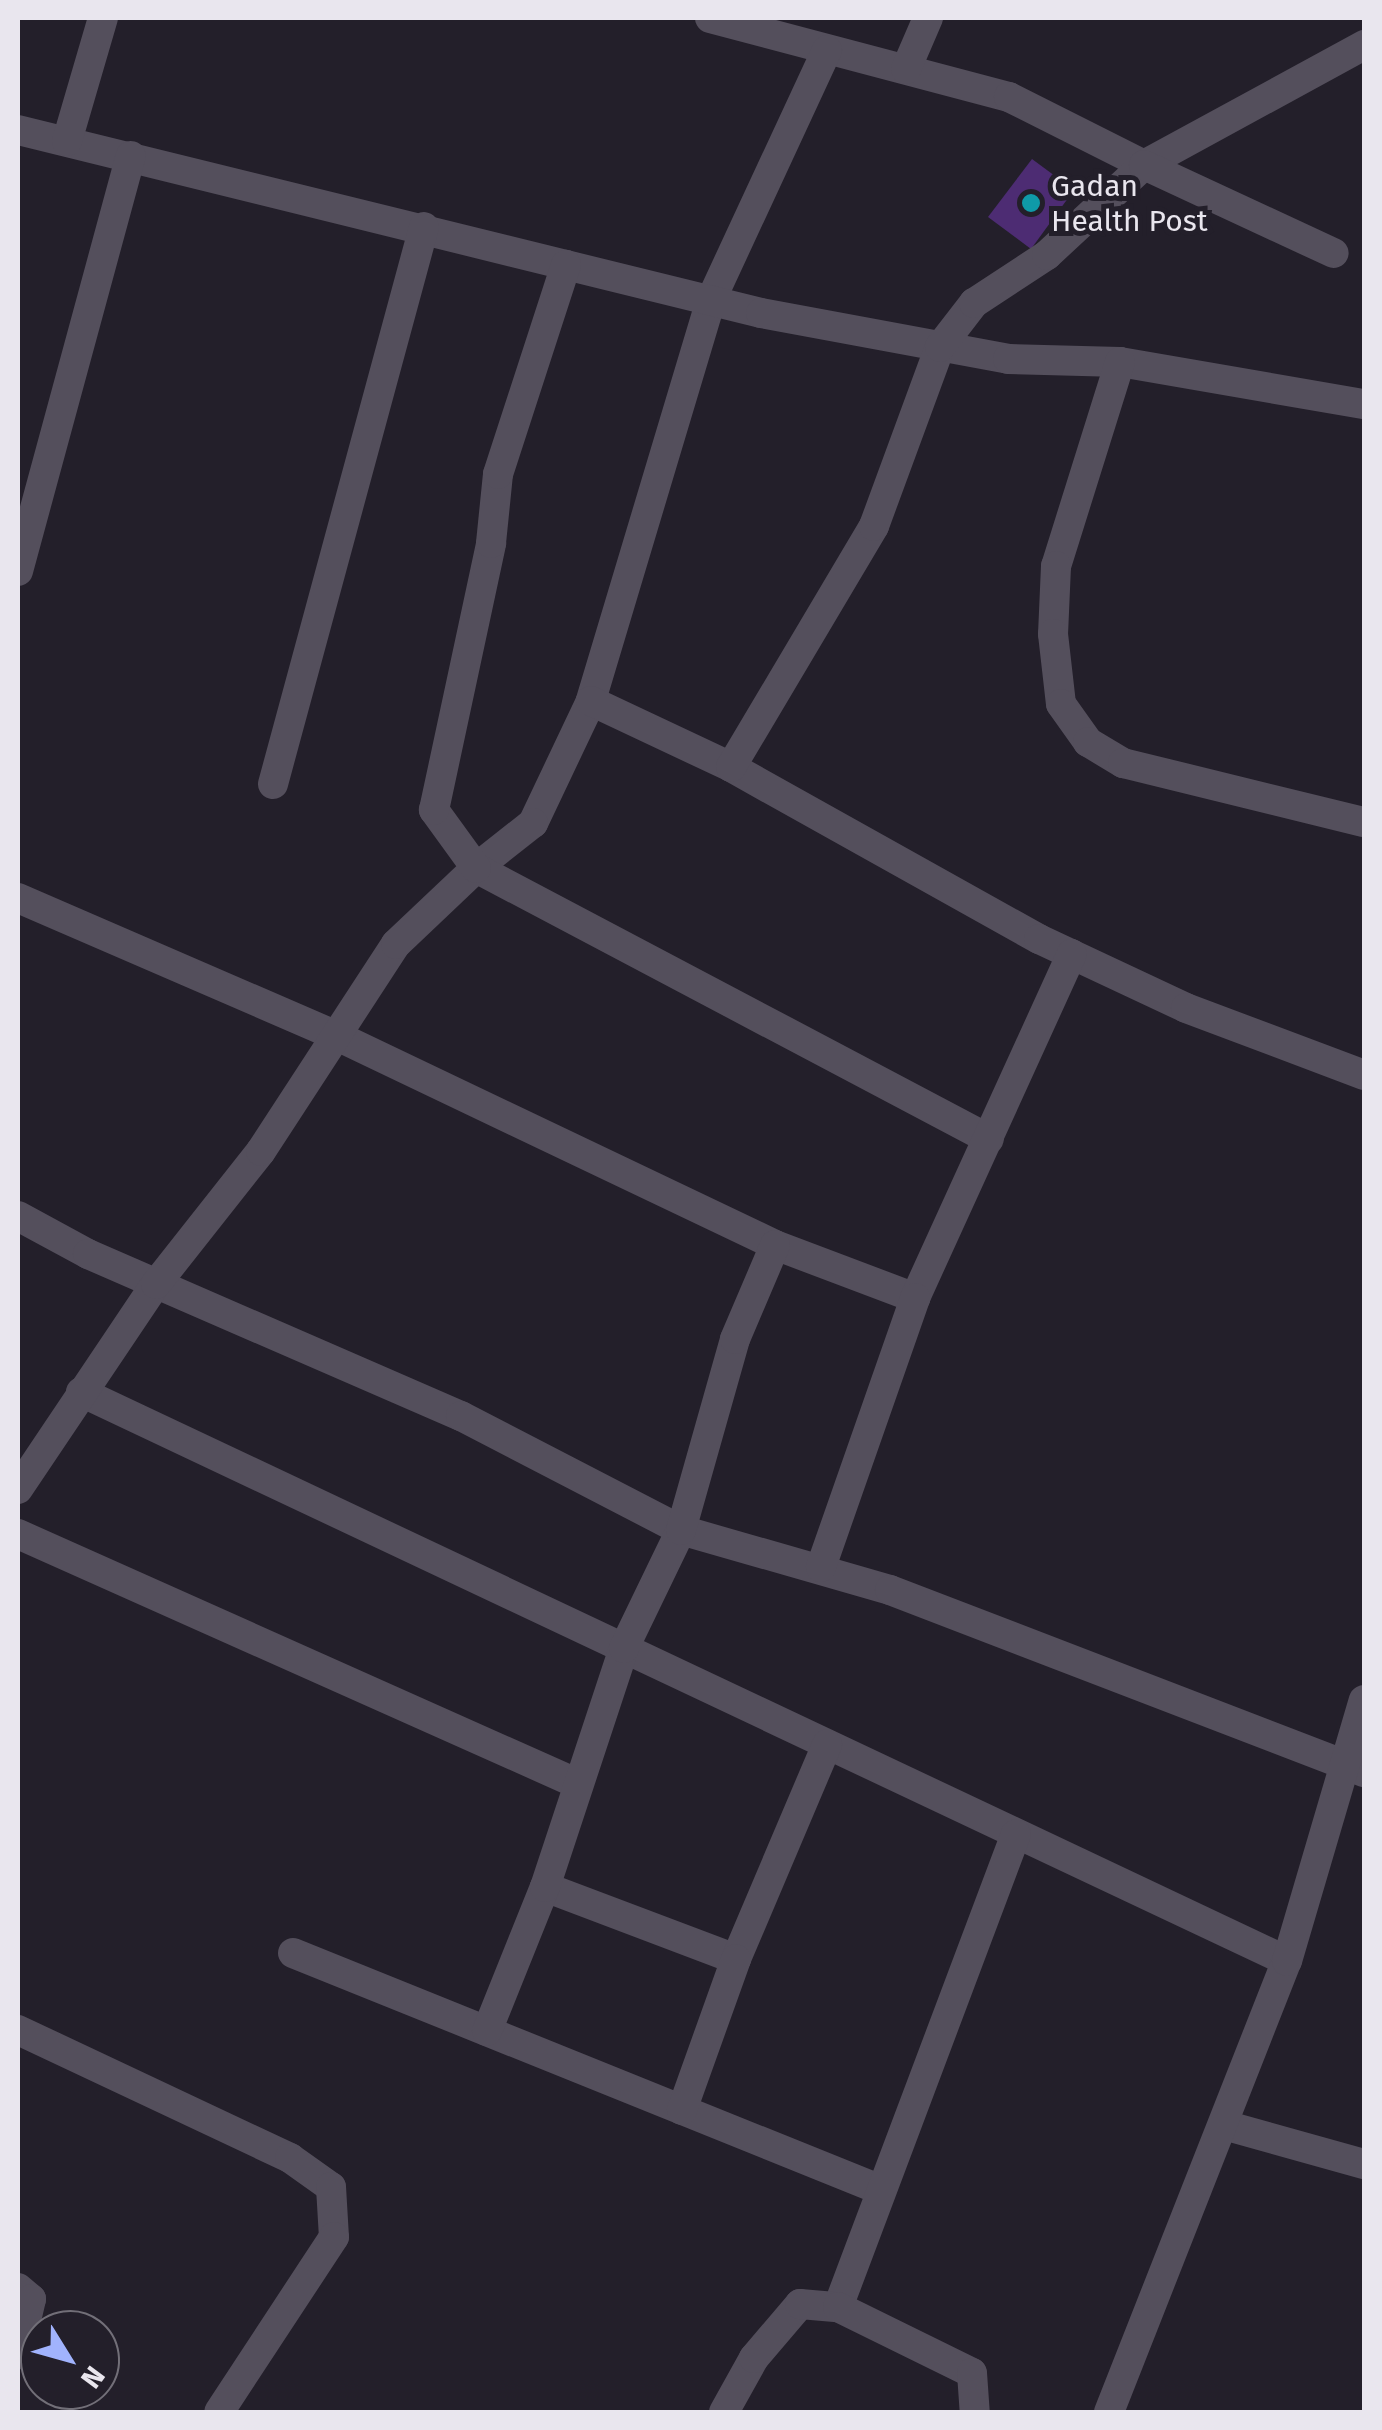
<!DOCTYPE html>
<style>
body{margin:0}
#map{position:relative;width:1382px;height:2430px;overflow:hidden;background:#231f2a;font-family:"Fira Sans",sans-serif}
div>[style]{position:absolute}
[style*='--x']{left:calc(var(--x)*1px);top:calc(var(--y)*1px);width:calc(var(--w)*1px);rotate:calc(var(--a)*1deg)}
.building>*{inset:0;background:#4d2c73}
.street>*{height:30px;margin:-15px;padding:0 15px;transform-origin:15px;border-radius:15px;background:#544f5c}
.dots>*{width:28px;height:28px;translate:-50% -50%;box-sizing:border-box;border:5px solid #231f2a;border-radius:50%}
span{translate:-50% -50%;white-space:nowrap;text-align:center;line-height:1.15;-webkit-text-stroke:10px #231f2a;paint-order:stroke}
.poi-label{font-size:30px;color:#e9e6ee}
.left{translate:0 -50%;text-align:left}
.frame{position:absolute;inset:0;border:20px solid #e9e6ee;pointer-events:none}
.north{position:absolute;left:20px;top:2310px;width:100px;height:100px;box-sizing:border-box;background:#231f2a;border:2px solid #726f78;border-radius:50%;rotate:127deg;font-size:28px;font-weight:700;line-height:40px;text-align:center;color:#e9e6ee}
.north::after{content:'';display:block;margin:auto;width:35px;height:45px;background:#a1b3fd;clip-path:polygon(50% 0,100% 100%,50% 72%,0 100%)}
</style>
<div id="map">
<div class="building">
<i style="clip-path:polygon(1032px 159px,1074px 190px,1031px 249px,988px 217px)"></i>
</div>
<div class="street">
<i style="--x:710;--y:18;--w:309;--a:14.8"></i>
<i style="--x:1009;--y:97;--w:151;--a:26.7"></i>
<i style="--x:1144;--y:165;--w:251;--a:-28.6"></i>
<i style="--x:827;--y:50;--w:276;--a:114.9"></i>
<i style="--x:711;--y:300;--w:419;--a:106.7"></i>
<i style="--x:591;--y:701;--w:135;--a:115.4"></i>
<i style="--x:533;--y:823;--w:73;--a:141.7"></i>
<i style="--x:476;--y:868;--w:580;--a:27.85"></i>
<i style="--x:906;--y:69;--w:56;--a:-66.7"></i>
<i style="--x:18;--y:130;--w:765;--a:13.84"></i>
<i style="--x:761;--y:313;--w:251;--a:10.5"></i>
<i style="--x:1008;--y:359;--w:112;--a:1.5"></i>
<i style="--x:1120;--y:362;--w:248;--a:9.8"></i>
<i style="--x:67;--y:141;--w:128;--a:-73.7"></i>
<i style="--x:1120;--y:362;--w:214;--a:107.4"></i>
<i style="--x:1056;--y:566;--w:68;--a:92.5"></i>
<i style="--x:1053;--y:634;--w:70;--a:83.5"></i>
<i style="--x:1061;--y:704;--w:47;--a:54.6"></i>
<i style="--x:1088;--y:742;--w:41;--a:31"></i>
<i style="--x:1123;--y:763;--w:248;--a:13.8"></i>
<i style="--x:18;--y:571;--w:430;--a:-74.8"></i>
<i style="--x:591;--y:701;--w:155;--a:25.2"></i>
<i style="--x:731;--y:767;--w:353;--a:29.2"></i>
<i style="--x:1039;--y:939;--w:162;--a:25.1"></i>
<i style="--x:1186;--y:1008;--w:190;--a:20.6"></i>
<i style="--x:731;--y:767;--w:280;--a:-59.3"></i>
<i style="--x:874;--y:526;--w:191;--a:-69.8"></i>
<i style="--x:940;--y:347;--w:56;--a:-52.3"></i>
<i style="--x:974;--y:303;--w:87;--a:-33.3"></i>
<i style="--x:1047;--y:255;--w:132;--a:-42.9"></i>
<i style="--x:1144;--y:165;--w:209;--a:24.9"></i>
<i style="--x:273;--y:784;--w:577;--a:-74.83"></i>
<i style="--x:18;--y:898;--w:348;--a:23.4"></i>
<i style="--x:337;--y:1036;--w:485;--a:25.5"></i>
<i style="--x:775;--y:1245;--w:150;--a:20.7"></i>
<i style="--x:915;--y:1298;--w:378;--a:-65.5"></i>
<i style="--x:18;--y:1216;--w:80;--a:28.5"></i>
<i style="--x:88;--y:1254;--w:407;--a:23.5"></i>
<i style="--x:461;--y:1416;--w:248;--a:27.4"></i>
<i style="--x:681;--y:1530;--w:217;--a:16"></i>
<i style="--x:890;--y:1590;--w:508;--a:21.01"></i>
<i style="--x:81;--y:1392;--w:1333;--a:25.26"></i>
<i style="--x:18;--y:1489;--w:247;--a:-56.1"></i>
<i style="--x:156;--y:1284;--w:169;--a:-51.7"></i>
<i style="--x:261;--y:1151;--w:247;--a:-56.9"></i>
<i style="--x:396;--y:944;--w:110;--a:-43.5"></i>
<i style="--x:476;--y:868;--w:72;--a:-125.9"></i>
<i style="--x:434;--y:810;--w:273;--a:-77.9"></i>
<i style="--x:491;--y:543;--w:69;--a:-84.2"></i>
<i style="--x:498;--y:474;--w:220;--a:-72"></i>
<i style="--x:18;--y:1534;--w:611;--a:24.05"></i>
<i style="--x:821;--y:1567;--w:285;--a:-70.7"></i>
<i style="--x:545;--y:1887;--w:204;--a:20.7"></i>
<i style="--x:736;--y:1959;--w:233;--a:-67"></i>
<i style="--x:293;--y:1953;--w:634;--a:21.95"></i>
<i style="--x:18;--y:2030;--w:301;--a:25.2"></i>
<i style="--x:290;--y:2158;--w:50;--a:35.3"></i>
<i style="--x:331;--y:2187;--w:50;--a:86.6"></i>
<i style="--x:334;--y:2237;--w:209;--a:123.3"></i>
<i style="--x:487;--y:2031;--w:155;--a:-68.1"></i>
<i style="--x:545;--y:1887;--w:252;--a:-71.7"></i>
<i style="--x:624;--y:1648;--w:131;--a:-64.2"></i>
<i style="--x:681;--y:1530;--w:198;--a:-74.2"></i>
<i style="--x:735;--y:1339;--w:102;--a:-66.9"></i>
<i style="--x:682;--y:2110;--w:160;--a:-70.3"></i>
<i style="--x:1224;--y:2125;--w:145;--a:15.6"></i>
<i style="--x:18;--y:2288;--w:17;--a:40"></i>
<i style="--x:31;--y:2299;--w:57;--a:103.1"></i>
<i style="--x:838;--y:2307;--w:505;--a:-69.38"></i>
<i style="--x:724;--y:2412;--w:62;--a:-60.9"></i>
<i style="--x:754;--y:2358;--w:71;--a:-49.6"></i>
<i style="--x:800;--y:2304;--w:38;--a:5"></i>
<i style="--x:838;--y:2307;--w:149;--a:26.2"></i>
<i style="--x:972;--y:2373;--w:39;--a:86"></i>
<i style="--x:1109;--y:2412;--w:485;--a:-68.5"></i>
<i style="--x:1287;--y:1961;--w:272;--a:-73.6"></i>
</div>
<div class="dots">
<i style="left:1031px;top:203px;background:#0f9aa8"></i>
</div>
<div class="poi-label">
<span class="left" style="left:1051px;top:203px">Gadan<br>Health Post</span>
</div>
<div class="frame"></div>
<div class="north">N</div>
</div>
